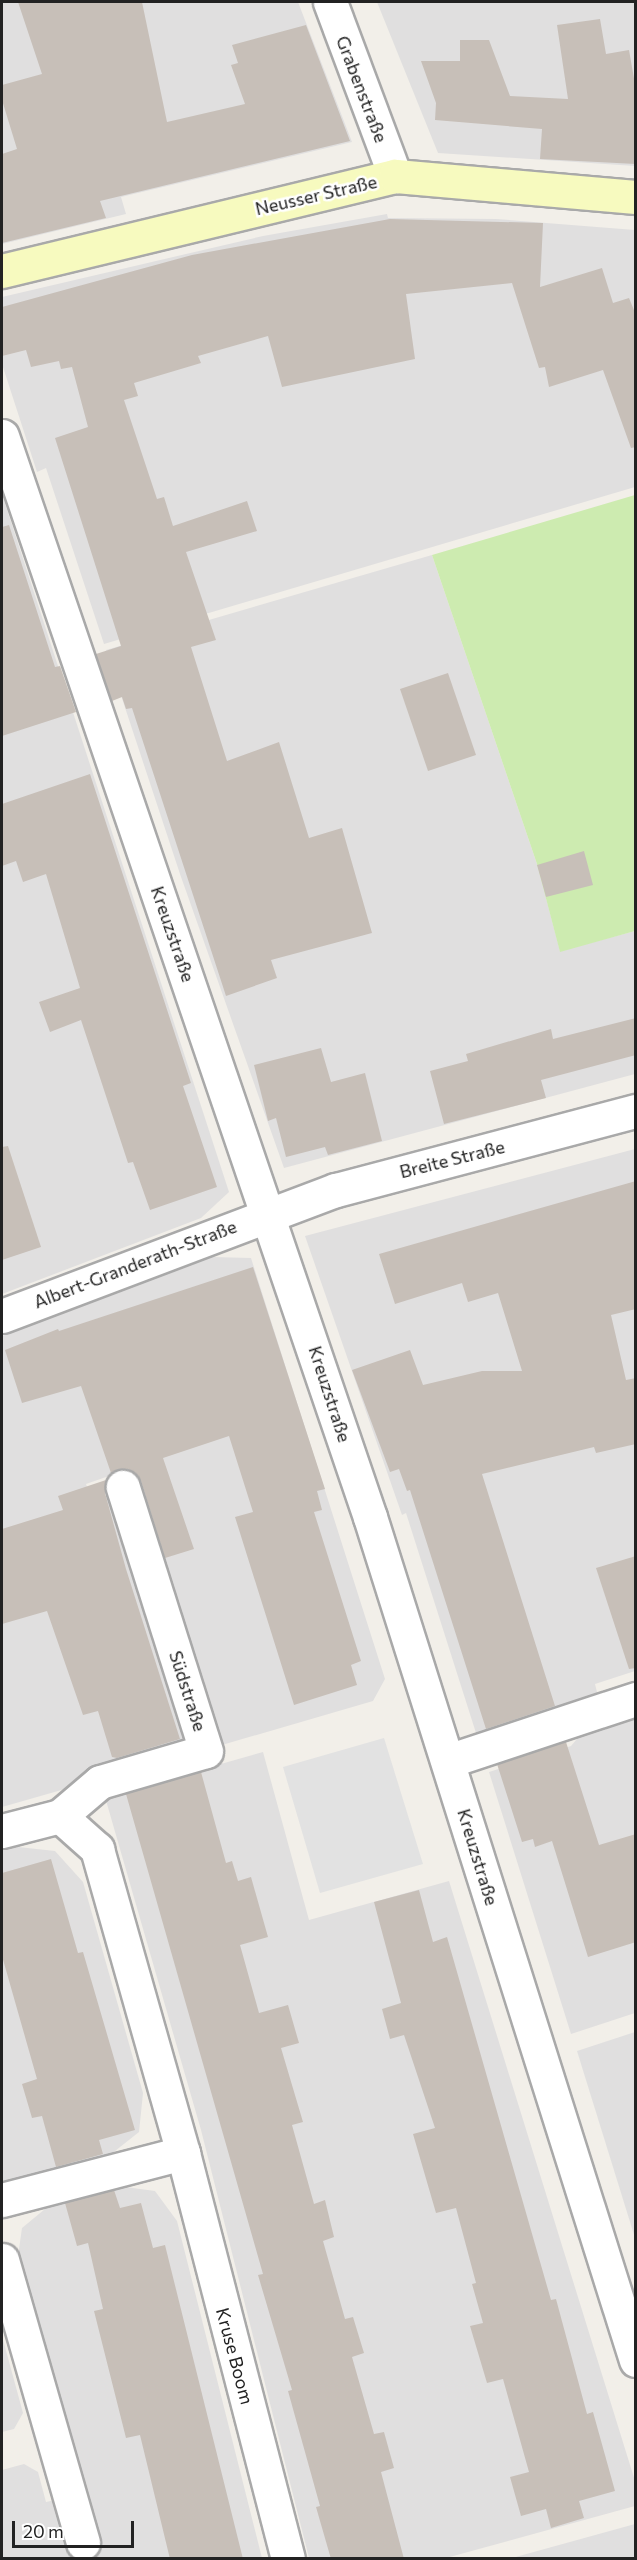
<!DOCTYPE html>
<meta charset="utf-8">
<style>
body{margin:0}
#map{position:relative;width:637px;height:2560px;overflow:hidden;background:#f2efe9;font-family:Commissioner,sans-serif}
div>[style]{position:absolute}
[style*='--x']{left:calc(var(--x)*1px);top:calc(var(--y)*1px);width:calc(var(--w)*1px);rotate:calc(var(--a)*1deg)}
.residential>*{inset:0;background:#e0dfdf}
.grass>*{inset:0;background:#cdebb0}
.parking>*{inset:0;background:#e2e2e2}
.building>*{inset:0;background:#c7bfb8}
.roads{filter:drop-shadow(2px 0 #a9a9a9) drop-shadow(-2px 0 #a9a9a9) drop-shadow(0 2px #a9a9a9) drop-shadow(0 -2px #a9a9a9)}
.street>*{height:33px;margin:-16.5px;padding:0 16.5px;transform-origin:16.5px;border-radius:16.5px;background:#fff}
.secondary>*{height:33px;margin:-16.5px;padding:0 16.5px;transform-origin:16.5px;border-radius:16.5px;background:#f7fabf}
span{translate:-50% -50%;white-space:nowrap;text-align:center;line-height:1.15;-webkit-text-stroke:5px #fff;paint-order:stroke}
.street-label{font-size:18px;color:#222}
.frame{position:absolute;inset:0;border:3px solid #222;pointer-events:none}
.scale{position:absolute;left:12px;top:2521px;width:122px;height:27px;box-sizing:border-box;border:3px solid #222;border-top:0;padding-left:8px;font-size:18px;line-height:21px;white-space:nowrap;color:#222;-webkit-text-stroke:4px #fff;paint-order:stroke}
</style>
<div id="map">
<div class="residential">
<i style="clip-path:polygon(2px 2px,298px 2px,352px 142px,121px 197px,126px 214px,2px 244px)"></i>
<i style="clip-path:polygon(377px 2px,635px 2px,635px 166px,438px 153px)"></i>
<i style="clip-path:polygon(387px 214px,388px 218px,496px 219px,635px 230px,635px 487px,104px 644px,46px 468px,37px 472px,2px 364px,2px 297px,263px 236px)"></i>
<i style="clip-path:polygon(2px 494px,229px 1192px,201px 1218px,2px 1294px)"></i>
<i style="clip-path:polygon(432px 555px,537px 864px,560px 951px,635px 931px,635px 1074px,284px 1168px,180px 874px,106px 650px)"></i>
<i style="clip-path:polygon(635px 1149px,635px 1671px,595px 1684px,598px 1696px,476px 1733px,406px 1513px,402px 1515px,305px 1236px)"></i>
<i style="clip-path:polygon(212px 1257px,251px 1258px,385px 1679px,373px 1701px,215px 1747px,126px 1470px,86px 1484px,92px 1501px,110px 1495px,194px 1743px,79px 1785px,2px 1807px,2px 1336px)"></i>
<i style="clip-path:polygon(631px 1707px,636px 1720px,635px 2013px,571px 2034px,489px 1772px,571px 1746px,593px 1720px)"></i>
<i style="clip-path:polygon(263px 1752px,309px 1920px,449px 1881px,635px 2481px,635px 2506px,446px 2558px,309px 2558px,201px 2130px,105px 1797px)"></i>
<i style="clip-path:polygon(9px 1846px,55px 1851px,83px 1882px,143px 2093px,139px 2132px,110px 2155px,2px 2184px,2px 1848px)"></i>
<i style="clip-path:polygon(635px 2032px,636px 2032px,635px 2238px,577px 2051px)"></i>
<i style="clip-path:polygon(118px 2186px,155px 2191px,177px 2221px,262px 2558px,2px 2558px,2px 2470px,24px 2464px,38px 2472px,46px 2502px,60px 2499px,17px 2263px,22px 2228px,51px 2204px)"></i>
<i style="clip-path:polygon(2px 2336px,23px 2413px,14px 2429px,2px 2432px)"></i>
<i style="clip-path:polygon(635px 2524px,635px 2558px,512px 2558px)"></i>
</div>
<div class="grass">
<i style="clip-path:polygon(635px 495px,635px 931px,560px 952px,537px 864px,432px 555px)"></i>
</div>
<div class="parking">
<i style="clip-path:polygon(384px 1738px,423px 1864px,320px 1893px,283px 1767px)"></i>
</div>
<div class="building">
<i style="clip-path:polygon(18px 2px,142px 2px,167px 122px,245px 104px,231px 65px,238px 63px,232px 45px,306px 25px,350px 141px,100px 201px,106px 218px,2px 243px,2px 154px,17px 149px,2px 100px,2px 85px,42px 74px)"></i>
<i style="clip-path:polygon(600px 19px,606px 54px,629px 50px,636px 90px,636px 164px,540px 159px,542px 129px,435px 120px,436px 103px,421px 61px,460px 61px,460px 40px,489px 40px,510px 96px,568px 99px,557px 25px)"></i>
<i style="clip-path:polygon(390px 219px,543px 223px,540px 287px,602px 268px,613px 303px,629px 298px,636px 315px,636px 447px,631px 448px,603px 370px,549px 387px,545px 367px,539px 368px,512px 283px,406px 294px,415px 359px,282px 387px,268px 336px,198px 356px,201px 363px,134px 383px,138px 396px,124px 400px,157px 499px,164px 497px,173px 526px,247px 501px,257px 531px,186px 552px,216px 640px,191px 647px,227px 761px,279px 742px,309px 838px,342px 828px,372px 933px,271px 960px,277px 978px,226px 996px,132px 708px,126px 709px,122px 697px,112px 701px,96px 654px,121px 646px,55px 438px,88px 427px,72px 367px,61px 369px,59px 361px,31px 367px,26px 350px,2px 356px,2px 307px,192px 255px)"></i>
<i style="clip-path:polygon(9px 525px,55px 667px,60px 666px,76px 712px,2px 736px,2px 527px)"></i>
<i style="clip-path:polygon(448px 673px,476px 755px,428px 771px,400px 689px)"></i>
<i style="clip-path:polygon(90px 774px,191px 1083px,183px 1086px,217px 1187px,150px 1210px,133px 1162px,128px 1163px,81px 1020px,50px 1032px,39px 1002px,80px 988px,46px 874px,23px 882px,16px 861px,2px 866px,2px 804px)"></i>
<i style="clip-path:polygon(584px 851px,593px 885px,546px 897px,537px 865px)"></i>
<i style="clip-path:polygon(636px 1018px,636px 1055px,541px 1080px,546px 1098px,444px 1124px,430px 1071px,468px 1061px,466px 1054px,551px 1029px,553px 1039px)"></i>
<i style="clip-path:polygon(321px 1048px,331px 1082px,365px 1073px,382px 1141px,328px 1155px,325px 1147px,286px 1157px,276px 1118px,268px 1121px,254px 1065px)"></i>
<i style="clip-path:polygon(8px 1146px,41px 1247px,2px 1260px,2px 1147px)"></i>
<i style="clip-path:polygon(636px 1181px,636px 1309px,611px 1315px,626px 1380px,636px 1378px,636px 1444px,596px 1453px,594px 1447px,482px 1474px,555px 1706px,486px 1729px,410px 1490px,407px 1491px,399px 1469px,390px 1472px,352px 1370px,410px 1350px,423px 1385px,482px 1371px,522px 1371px,498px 1293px,468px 1302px,462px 1283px,395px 1304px,379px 1254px)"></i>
<i style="clip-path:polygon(253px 1267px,325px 1489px,317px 1491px,322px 1510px,314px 1512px,361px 1661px,351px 1665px,357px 1685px,294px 1705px,235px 1517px,253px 1512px,229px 1436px,163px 1458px,194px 1549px,165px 1558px,141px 1481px,128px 1469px,111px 1473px,81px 1386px,22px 1403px,5px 1350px,58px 1329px,59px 1331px)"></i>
<i style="clip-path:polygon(106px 1480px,105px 1493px,126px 1569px,180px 1739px,117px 1758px,112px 1757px,98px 1711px,83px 1715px,47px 1611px,2px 1624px,2px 1529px,63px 1510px,58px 1496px)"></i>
<i style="clip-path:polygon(636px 1556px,636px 1668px,629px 1669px,596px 1568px)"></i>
<i style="clip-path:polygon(566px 1742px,599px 1845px,636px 1834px,636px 1942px,588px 1957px,552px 1841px,535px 1847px,533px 1839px,522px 1842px,497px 1764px)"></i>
<i style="clip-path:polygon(201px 1772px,226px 1863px,232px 1861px,238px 1881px,251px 1877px,268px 1937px,240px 1945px,259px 2013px,288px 2005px,299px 2043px,281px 2048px,303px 2122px,292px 2125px,314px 2204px,325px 2200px,334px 2237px,323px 2241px,345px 2319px,353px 2317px,364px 2353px,352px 2357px,374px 2434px,384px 2432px,394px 2468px,381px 2472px,404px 2559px,331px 2559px,316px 2507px,320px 2506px,288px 2391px,292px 2390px,258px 2275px,263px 2274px,126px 1794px)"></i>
<i style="clip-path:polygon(51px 1859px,78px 1953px,83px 1952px,135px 2130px,99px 2140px,103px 2154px,56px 2167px,42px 2116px,32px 2118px,22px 2084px,37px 2079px,2px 1956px,2px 1873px)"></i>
<i style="clip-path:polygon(419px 1890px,433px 1942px,447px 1937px,551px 2300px,556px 2299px,587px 2414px,593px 2412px,615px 2491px,579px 2501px,584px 2518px,551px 2528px,546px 2509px,521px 2516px,510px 2477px,529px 2472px,503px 2379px,487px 2383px,470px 2326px,483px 2323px,472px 2284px,476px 2283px,456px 2208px,436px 2213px,413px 2134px,435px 2128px,404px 2035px,390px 2039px,382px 2009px,401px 2003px,374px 1902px)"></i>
<i style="clip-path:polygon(114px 2190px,120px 2208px,141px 2203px,153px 2248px,165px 2245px,243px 2559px,170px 2559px,140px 2435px,126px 2438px,94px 2311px,103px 2309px,88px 2243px,77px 2246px,65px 2203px)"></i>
</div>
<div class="roads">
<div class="street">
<i style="--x:330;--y:2;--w:186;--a:69.5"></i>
<i style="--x:2;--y:436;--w:1142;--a:71.2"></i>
<i style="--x:370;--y:1517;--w:884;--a:72.49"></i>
<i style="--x:2;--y:1316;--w:357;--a:-20.7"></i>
<i style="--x:336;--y:1190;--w:310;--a:-14.8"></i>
<i style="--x:448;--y:1761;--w:198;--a:-18.3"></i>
<i style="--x:60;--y:1816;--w:50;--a:41.7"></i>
<i style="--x:97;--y:1849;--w:316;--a:74.2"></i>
<i style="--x:183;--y:2153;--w:418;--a:75.5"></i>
<i style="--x:2;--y:1831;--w:60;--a:-14.5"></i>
<i style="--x:60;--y:1816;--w:52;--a:-40.4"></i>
<i style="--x:100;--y:1782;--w:110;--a:-16.3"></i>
<i style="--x:206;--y:1751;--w:277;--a:-107.5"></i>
<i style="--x:2;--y:2200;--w:187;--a:-14.6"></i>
<i style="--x:2;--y:2260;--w:294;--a:74"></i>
</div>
<div class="secondary">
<i style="--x:2;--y:271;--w:404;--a:-13.6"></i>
<i style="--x:395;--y:176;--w:242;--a:5"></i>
</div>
</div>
<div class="street-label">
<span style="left:362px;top:89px;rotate:69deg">Grabenstraße</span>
<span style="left:316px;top:195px;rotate:-13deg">Neusser Straße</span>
<span style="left:173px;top:934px;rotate:71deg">Kreuzstraße</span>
<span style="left:452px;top:1159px;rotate:-14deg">Breite Straße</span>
<span style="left:135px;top:1264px;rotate:-21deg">Albert-Granderath-Straße</span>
<span style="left:330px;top:1394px;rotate:72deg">Kreuzstraße</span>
<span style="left:188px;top:1691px;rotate:72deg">Südstraße</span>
<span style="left:478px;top:1857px;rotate:73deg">Kreuzstraße</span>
<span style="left:235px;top:2356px;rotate:75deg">Kruse Boom</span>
</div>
<div class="frame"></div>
<div class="scale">20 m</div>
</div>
